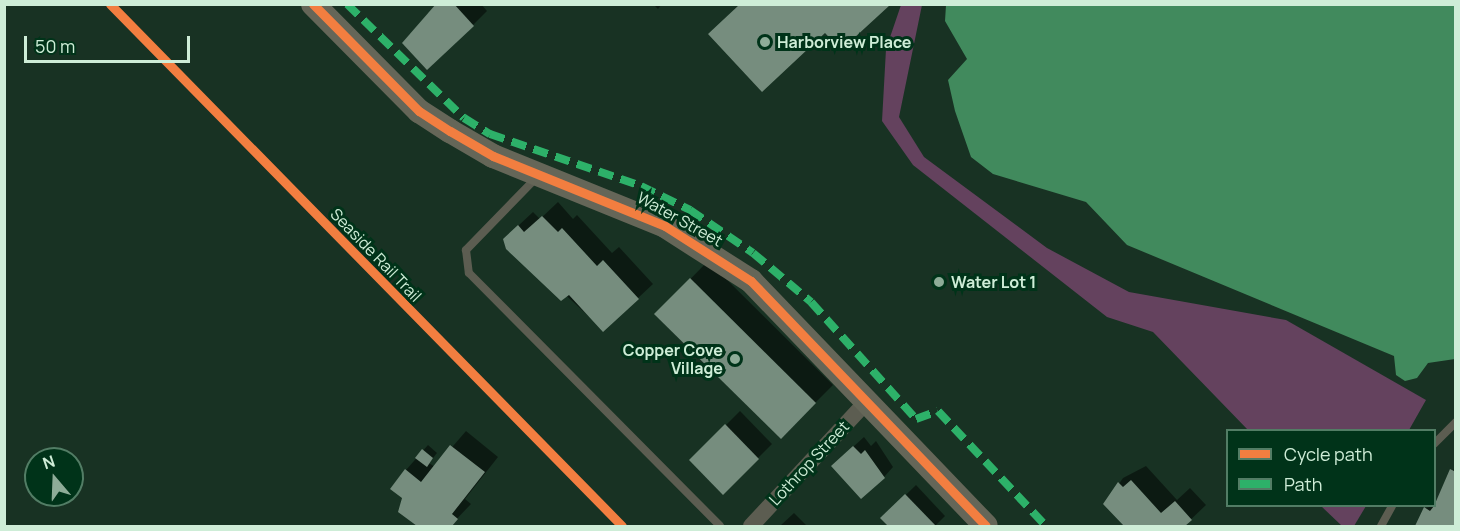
<!DOCTYPE html>
<style>
body{margin:0}
#map{position:relative;width:1460px;height:531px;overflow:hidden;background:#183223;font-family:Manrope,sans-serif}
div>[style]{position:absolute}
[style*='--x']{left:calc(var(--x)*1px);top:calc(var(--y)*1px);width:calc(var(--w)*1px);rotate:calc(var(--a)*1deg)}
.green>*{inset:0;background:#64425e}
.water>*{inset:0;background:#418a5d}
.shadow>*{inset:0;background:#0007}
.building>*{inset:0;background:#768d7e}
.service>*{height:8px;margin:-4px;padding:0 4px;transform-origin:4px;border-radius:4px;background:#5c5d51}
.minor>*{height:16px;margin:-8px;padding:0 8px;transform-origin:8px;border-radius:8px;background:#5c5d51}
.secondary>*{height:24px;margin:-12px;padding:0 12px;transform-origin:12px;border-radius:12px;background:#656658}
.quiet>*{height:8px;margin-top:-4px;transform-origin:0;background:repeating-linear-gradient(90deg,#2db169 0 15px,transparent 0 23px)}
.cycleway>*{height:9px;margin:-4.5px;padding:0 4.5px;transform-origin:4.5px;border-radius:4.5px;background:#f27e40}
.dots>*{width:16px;height:16px;translate:-50% -50%;box-sizing:border-box;border:3px solid #003319;border-radius:50%}
span{translate:-50% -50%;white-space:nowrap;text-align:center;line-height:1.15;-webkit-text-stroke:6px #003319;paint-order:stroke}
.poi-label{font-size:16px;color:#ceedd7;font-weight:700}
.left{translate:0 -50%;text-align:left}
.right{translate:-100% -50%;text-align:right}
.street-label{font-size:16px;color:#ceedd7}
.frame{position:absolute;inset:0;border:6px solid #ceedd7;pointer-events:none}
.legend{position:absolute;left:1226px;top:429px;width:210px;height:78px;box-sizing:border-box;background:#003319;border:2px solid #527d65;margin:0;padding:8px 10px;list-style:none;font-size:18px;color:#ceedd7}
.legend li{display:flex;align-items:center;gap:12px;height:30px}
.legend b{width:30px;border:2px solid #527d65}
.north{position:absolute;left:24px;top:447px;width:60px;height:60px;box-sizing:border-box;background:#003319;border:2px solid #527d65;border-radius:50%;rotate:341deg;font-size:16px;font-weight:700;line-height:24px;text-align:center;color:#ceedd7}
.north::after{content:'';display:block;margin:auto;width:21px;height:27px;background:#8eac98;clip-path:polygon(50% 0,100% 100%,50% 72%,0 100%)}
.scale{position:absolute;left:24px;top:36px;width:166px;height:27px;box-sizing:border-box;border:3px solid #ceedd7;border-top:0;padding-left:8px;font-size:18px;line-height:21px;white-space:nowrap;color:#ceedd7;-webkit-text-stroke:4px #003319;paint-order:stroke}
</style>
<div id="map">
<div class="green">
<i style="clip-path:polygon(901px 5px,922px 5px,899px 117px,924px 157px,1047px 248px,1129px 292px,1286px 320px,1426px 400px,1409px 430px,1248px 430px,1153px 332px,1107px 317px,913px 165px,882px 121px,886px 49px)"></i>
<i style="clip-path:polygon(1321px 506px,1366px 506px,1354px 526px,1342px 526px)"></i>
</div>
<div class="water">
<i style="clip-path:polygon(946px 5px,1455px 5px,1455px 359px,1428px 363px,1417px 378px,1405px 381px,1396px 375px,1394px 356px,1127px 245px,1086px 202px,993px 174px,971px 157px,955px 111px,948px 80px,967px 59px,945px 21px)"></i>
</div>
<div class="shadow">
<i style="clip-path:polygon(440px 4px,481px 4px,487px 11px,473px 25px)"></i>
<i style="clip-path:polygon(653px 4px,662px 4px,658px 9px)"></i>
<i style="clip-path:polygon(740px 4px,887px 4px,841px 48px,825px 31px,710px 34px)"></i>
<i style="clip-path:polygon(558px 202px,573px 219px,577px 215px,612px 253px,619px 247px,653px 284px,604px 330px,504px 239px,533px 212px,540px 219px)"></i>
<i style="clip-path:polygon(708px 261px,833px 385px,781px 437px,656px 314px)"></i>
<i style="clip-path:polygon(740px 411px,772px 444px,723px 493px,691px 460px)"></i>
<i style="clip-path:polygon(466px 431px,498px 457px,465px 499px,471px 504px,450px 526px,419px 526px,400px 511px,406px 470px,428px 445px,437px 453px,429px 463px,435px 467px)"></i>
<i style="clip-path:polygon(864px 437px,871px 446px,876px 441px,893px 467px,884px 477px,843px 456px)"></i>
<i style="clip-path:polygon(1456px 465px,1456px 526px,1416px 526px,1425px 508px,1434px 506px)"></i>
<i style="clip-path:polygon(1146px 466px,1177px 500px,1190px 488px,1206px 505px,1184px 526px,1126px 526px,1105px 504px,1123px 478px)"></i>
<i style="clip-path:polygon(916px 485px,945px 516px,935px 526px,890px 526px,882px 518px)"></i>
<i style="clip-path:polygon(794px 513px,807px 526px,780px 526px)"></i>
</div>
<div class="building">
<i style="clip-path:polygon(436px 4px,454px 4px,474px 26px,427px 70px,402px 43px)"></i>
<i style="clip-path:polygon(739px 5px,890px 5px,841px 50px,825px 33px,762px 92px,708px 34px)"></i>
<i style="clip-path:polygon(542px 216px,558px 232px,562px 228px,597px 266px,603px 260px,639px 299px,603px 332px,569px 295px,561px 301px,506px 249px,503px 239px,518px 225px,524px 232px)"></i>
<i style="clip-path:polygon(690px 278px,816px 403px,781px 439px,654px 314px)"></i>
<i style="clip-path:polygon(725px 424px,759px 459px,723px 495px,689px 460px)"></i>
<i style="clip-path:polygon(450px 445px,485px 472px,452px 514px,458px 519px,452px 526px,417px 526px,398px 512px,402px 498px,390px 489px,405px 469px,421px 482px)"></i>
<i style="clip-path:polygon(853px 446px,861px 454px,865px 450px,885px 478px,861px 499px,831px 466px)"></i>
<i style="clip-path:polygon(422px 449px,433px 458px,427px 467px,415px 458px)"></i>
<i style="clip-path:polygon(1450px 469px,1456px 472px,1456px 526px,1415px 526px,1424px 507px,1430px 511px,1434px 506px)"></i>
<i style="clip-path:polygon(1131px 480px,1161px 513px,1175px 501px,1192px 520px,1185px 526px,1124px 526px,1103px 504px,1118px 482px,1123px 487px)"></i>
<i style="clip-path:polygon(905px 494px,936px 526px,888px 526px,880px 518px)"></i>
</div>
<div class="service">
<i style="--x:537;--y:177;--w:102;--a:134.2"></i>
<i style="--x:466;--y:250;--w:23;--a:83"></i>
<i style="--x:469;--y:273;--w:356;--a:45.2"></i>
<i style="--x:1434;--y:444;--w:31;--a:-45"></i>
<i style="--x:1381;--y:526;--w:23;--a:-61"></i>
</div>
<div class="minor">
<i style="--x:751;--y:526;--w:172;--a:-47.1"></i>
</div>
<div class="secondary">
<i style="--x:313;--y:4;--w:151;--a:45.3"></i>
<i style="--x:419;--y:111;--w:37;--a:33"></i>
<i style="--x:450;--y:131;--w:50;--a:30.2"></i>
<i style="--x:493;--y:156;--w:186;--a:22.1"></i>
<i style="--x:665;--y:226;--w:102;--a:32.6"></i>
<i style="--x:751;--y:281;--w:339;--a:46.2"></i>
</div>
<div class="quiet">
<i style="--x:347;--y:4;--w:163;--a:44.3"></i>
<i style="--x:464;--y:118;--w:31;--a:32"></i>
<i style="--x:490;--y:134;--w:160;--a:19"></i>
<i style="--x:641;--y:186;--w:55;--a:26.1"></i>
<i style="--x:690;--y:210;--w:76;--a:34.3"></i>
<i style="--x:753;--y:253;--w:76;--a:40.2"></i>
<i style="--x:811;--y:302;--w:157;--a:48.1"></i>
<i style="--x:916;--y:419;--w:23;--a:-20"></i>
<i style="--x:938;--y:411;--w:158;--a:46.8"></i>
</div>
<div class="cycleway">
<i style="--x:110;--y:4;--w:731;--a:45.55"></i>
<i style="--x:313;--y:4;--w:151;--a:45.3"></i>
<i style="--x:419;--y:111;--w:37;--a:33"></i>
<i style="--x:450;--y:131;--w:50;--a:30.2"></i>
<i style="--x:493;--y:156;--w:186;--a:22.1"></i>
<i style="--x:665;--y:226;--w:102;--a:32.6"></i>
<i style="--x:751;--y:281;--w:339;--a:46.2"></i>
</div>
<div class="dots">
<i style="left:765px;top:42px;background:#8eac98"></i>
<i style="left:939px;top:282px;background:#8eac98"></i>
<i style="left:735px;top:359px;background:#8eac98"></i>
</div>
<div class="poi-label">
<span class="left" style="left:777px;top:42px">Harborview Place</span>
<span class="left" style="left:951px;top:282px">Water Lot 1</span>
<span class="right" style="left:723px;top:359px">Copper Cove<br>Village</span>
</div>
<div class="street-label">
<span style="left:680px;top:219px;rotate:29deg">Water Street</span>
<span style="left:376px;top:255px;rotate:46deg">Seaside Rail Trail</span>
<span style="left:809px;top:463px;rotate:-47deg">Lothrop Street</span>
</div>
<div class="frame"></div>
<ul class="legend">
<li><b style="height:8px;background:#f27e40"></b>Cycle path</li>
<li><b style="height:8px;background:#2db169"></b>Path</li>
</ul>
<div class="north">N</div>
<div class="scale">50 m</div>
</div>
